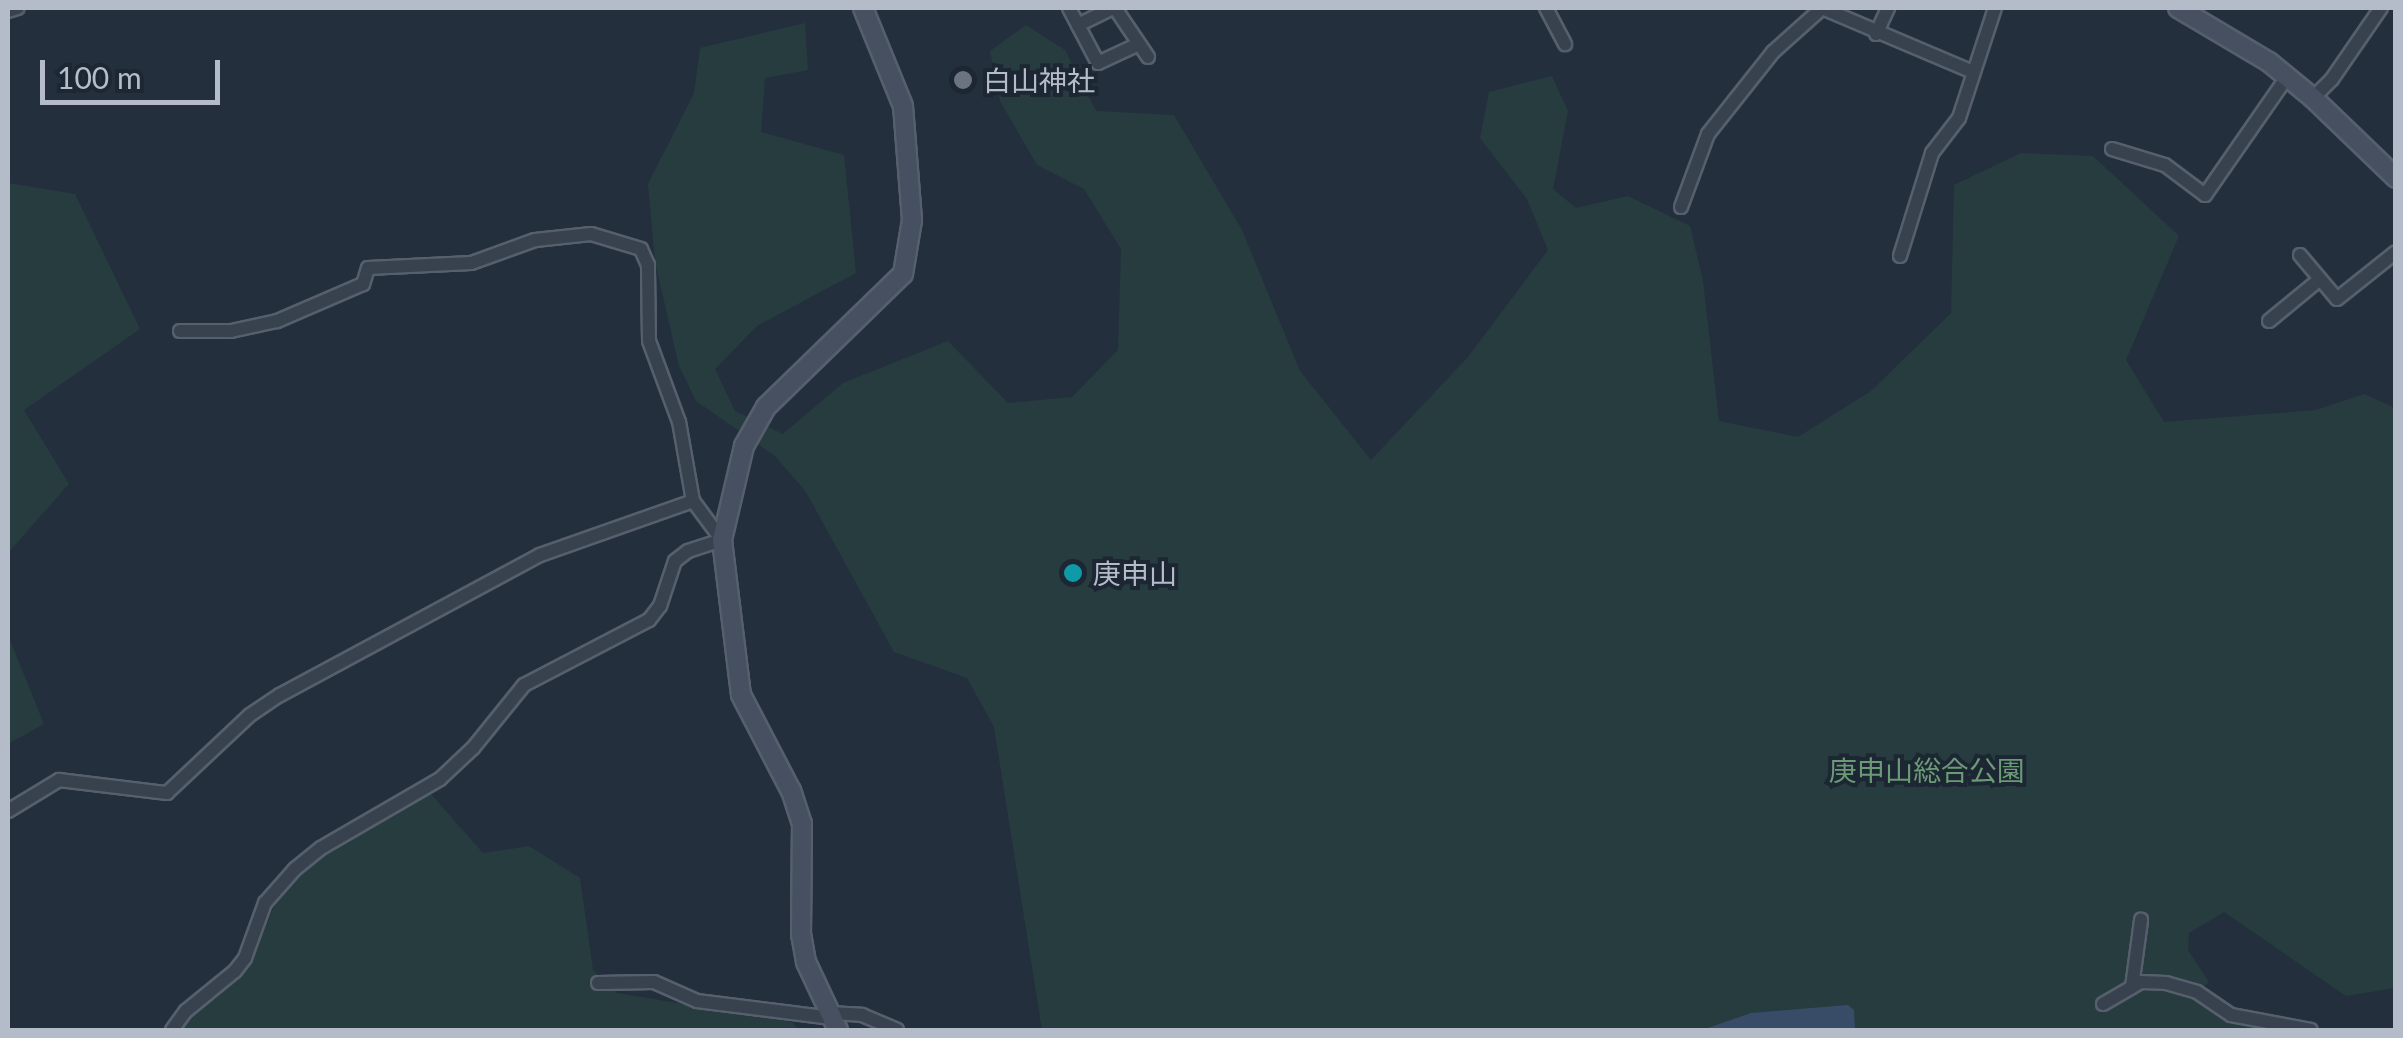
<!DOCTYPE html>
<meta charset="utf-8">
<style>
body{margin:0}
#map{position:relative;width:2403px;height:1038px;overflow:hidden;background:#242f3e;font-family:Lato,"Noto Sans JP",sans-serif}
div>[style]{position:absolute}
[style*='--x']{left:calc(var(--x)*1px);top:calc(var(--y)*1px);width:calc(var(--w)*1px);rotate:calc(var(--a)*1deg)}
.green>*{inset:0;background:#263c3f}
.water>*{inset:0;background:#394c67}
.roads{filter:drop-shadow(2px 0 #565f6c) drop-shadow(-2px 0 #565f6c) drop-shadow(0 2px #565f6c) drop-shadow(0 -2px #565f6c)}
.street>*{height:12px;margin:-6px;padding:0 6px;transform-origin:6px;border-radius:6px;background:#38414e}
.secondary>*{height:18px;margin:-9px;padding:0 9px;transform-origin:9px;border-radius:9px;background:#465061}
.dots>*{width:28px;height:28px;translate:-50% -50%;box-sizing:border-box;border:5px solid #1d2633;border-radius:50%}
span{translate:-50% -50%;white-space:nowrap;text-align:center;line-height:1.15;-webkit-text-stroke:8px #1d2633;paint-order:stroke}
.poi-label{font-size:28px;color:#b4bcc9}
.left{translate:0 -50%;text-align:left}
.park-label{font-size:28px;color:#6b9a76}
.frame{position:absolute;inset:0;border:10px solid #b4bcc9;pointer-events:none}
.scale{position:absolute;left:40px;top:60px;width:180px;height:45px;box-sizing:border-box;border:5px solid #b4bcc9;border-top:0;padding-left:12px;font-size:30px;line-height:35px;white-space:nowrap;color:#b4bcc9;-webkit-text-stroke:8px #1d2633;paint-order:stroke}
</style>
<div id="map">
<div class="green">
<i style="clip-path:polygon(805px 23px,808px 70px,765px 78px,761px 132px,844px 155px,856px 273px,757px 326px,715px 369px,735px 411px,783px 434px,843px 383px,948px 341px,1008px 403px,1072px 397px,1118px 350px,1121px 249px,1084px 189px,1037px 165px,1000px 101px,990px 51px,1026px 25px,1065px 50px,1096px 111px,1174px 115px,1242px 230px,1300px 371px,1371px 460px,1468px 357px,1548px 250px,1527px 199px,1480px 138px,1489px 92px,1552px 76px,1568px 111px,1553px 189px,1576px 208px,1628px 196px,1690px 226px,1703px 281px,1719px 421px,1798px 437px,1871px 391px,1951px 313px,1954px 185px,2021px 153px,2093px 156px,2179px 236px,2126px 360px,2164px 422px,2316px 410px,2364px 394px,2395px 408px,2395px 988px,2346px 996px,2224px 912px,2189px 933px,2188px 950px,2209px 982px,2201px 989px,2226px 1018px,2283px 1030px,1042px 1030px,994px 727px,967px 678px,894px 652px,806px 492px,775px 456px,696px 401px,679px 366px,655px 262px,648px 184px,694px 93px,700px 48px)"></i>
<i style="clip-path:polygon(8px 183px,75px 194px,140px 329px,24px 410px,69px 484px,8px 553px)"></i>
<i style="clip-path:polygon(8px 635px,44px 724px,8px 744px)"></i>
<i style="clip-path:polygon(429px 792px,483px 853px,529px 846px,580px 878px,593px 970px,617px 993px,792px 1022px,799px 1030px,176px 1030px,191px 1011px,215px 999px,252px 961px,277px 899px,326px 851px)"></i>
</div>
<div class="water">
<i style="clip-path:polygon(1848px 1005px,1854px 1010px,1855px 1030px,1702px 1030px,1751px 1013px)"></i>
</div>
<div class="roads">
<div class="street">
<i style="--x:1069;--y:8;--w:62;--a:62.2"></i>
<i style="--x:1098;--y:63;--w:45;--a:-24.9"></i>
<i style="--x:1115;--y:8;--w:59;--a:56"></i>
<i style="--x:1546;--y:8;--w:41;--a:62.2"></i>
<i style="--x:1822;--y:8;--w:164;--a:23"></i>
<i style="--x:8;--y:11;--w:10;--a:-17"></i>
<i style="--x:1078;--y:25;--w:39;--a:-26"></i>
<i style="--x:1876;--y:34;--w:29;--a:-65"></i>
<i style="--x:2313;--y:98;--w:27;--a:-45"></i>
<i style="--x:2332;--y:79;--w:86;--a:-55.4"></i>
<i style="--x:2112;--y:149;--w:55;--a:16.8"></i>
<i style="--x:2165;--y:165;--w:50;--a:36.9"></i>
<i style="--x:2205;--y:195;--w:144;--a:-55.2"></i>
<i style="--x:1681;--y:207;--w:78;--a:-69.7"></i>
<i style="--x:1708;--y:134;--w:105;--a:-51.6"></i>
<i style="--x:1773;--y:52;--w:66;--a:-41.9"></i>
<i style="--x:2300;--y:255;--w:57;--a:49.9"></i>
<i style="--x:2337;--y:299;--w:75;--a:-38.5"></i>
<i style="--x:1900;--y:256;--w:108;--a:-72.7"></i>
<i style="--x:1932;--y:153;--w:44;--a:-52.4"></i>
<i style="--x:1959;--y:118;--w:116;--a:-71.9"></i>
<i style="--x:2269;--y:321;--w:66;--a:-39.5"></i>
<i style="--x:8;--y:811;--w:60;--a:-31.3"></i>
<i style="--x:59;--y:780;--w:109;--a:6.9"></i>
<i style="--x:167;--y:793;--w:114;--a:-43.2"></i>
<i style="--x:250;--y:715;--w:36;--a:-34"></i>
<i style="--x:280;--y:695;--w:295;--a:-28.3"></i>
<i style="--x:540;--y:555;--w:162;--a:-19.4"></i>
<i style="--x:598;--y:983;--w:56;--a:-1"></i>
<i style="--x:654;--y:982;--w:47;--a:23.8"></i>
<i style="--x:697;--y:1001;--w:136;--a:7.2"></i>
<i style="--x:2132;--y:987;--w:68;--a:-82.3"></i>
<i style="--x:2103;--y:1004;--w:44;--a:-30.1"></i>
<i style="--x:2141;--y:982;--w:25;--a:2"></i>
<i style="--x:2166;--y:983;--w:32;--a:16"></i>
<i style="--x:2197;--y:992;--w:41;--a:34.1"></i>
<i style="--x:2231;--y:1015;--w:81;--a:10.6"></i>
<i style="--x:829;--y:1013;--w:33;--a:3"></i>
<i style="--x:862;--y:1015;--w:38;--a:23"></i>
<i style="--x:172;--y:1030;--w:24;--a:-54"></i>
<i style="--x:186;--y:1011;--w:63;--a:-39.2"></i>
<i style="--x:235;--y:971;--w:16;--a:-52"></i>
<i style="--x:245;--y:958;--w:59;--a:-70"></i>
<i style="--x:265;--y:903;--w:45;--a:-48.6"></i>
<i style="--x:295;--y:869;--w:33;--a:-39"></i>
<i style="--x:321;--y:848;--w:138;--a:-30.1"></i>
<i style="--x:440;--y:779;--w:45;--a:-43.2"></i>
<i style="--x:473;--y:748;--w:81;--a:-51"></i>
<i style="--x:524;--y:685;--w:141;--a:-27.5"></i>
<i style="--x:649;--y:620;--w:18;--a:-52"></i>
<i style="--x:660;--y:606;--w:47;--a:-71.6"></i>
<i style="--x:675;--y:561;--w:16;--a:-38"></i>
<i style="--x:688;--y:551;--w:36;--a:-18"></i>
<i style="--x:722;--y:540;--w:49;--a:-126.6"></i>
<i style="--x:693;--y:501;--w:80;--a:-100"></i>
<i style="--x:679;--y:422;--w:86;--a:-110.3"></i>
<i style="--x:649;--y:341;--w:76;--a:-90.8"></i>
<i style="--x:648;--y:265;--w:17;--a:-114"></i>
<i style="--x:641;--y:249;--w:52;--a:-163.3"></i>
<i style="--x:591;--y:234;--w:56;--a:173.9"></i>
<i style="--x:535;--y:240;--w:68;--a:160.2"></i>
<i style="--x:471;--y:263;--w:103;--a:177.2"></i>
<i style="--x:368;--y:268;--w:17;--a:107"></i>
<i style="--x:363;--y:284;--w:94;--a:156.7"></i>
<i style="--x:277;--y:321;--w:47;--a:167.7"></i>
<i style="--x:231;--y:331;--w:51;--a:180"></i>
</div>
<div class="secondary">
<i style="--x:2178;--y:8;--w:106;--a:30.7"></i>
<i style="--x:2269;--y:62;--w:57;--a:39.3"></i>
<i style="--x:2313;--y:98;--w:115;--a:43.9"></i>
<i style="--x:838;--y:1030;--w:75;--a:-115.2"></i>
<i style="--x:806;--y:962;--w:27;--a:-100"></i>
<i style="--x:801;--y:935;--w:111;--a:-89.5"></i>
<i style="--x:802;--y:824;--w:35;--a:-108"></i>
<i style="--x:791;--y:791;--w:108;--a:-117.5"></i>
<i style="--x:741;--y:695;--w:156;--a:-97"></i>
<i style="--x:722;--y:540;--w:97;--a:-76.8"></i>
<i style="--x:744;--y:446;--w:45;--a:-60.6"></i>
<i style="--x:766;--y:407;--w:191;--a:-44.2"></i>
<i style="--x:903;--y:274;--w:55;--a:-80.5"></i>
<i style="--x:912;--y:220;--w:114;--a:-94.5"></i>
<i style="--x:903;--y:106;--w:106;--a:-112.2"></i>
</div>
</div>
<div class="dots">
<i style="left:963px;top:80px;background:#6b7280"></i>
<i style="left:1073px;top:573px;background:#0f9aa8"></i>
</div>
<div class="poi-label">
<span class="left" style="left:983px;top:80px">白山神社</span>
<span class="left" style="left:1093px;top:573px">庚申山</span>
</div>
<div class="park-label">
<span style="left:1927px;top:770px">庚申山総合公園</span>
</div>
<div class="frame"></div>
<div class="scale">100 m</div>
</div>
